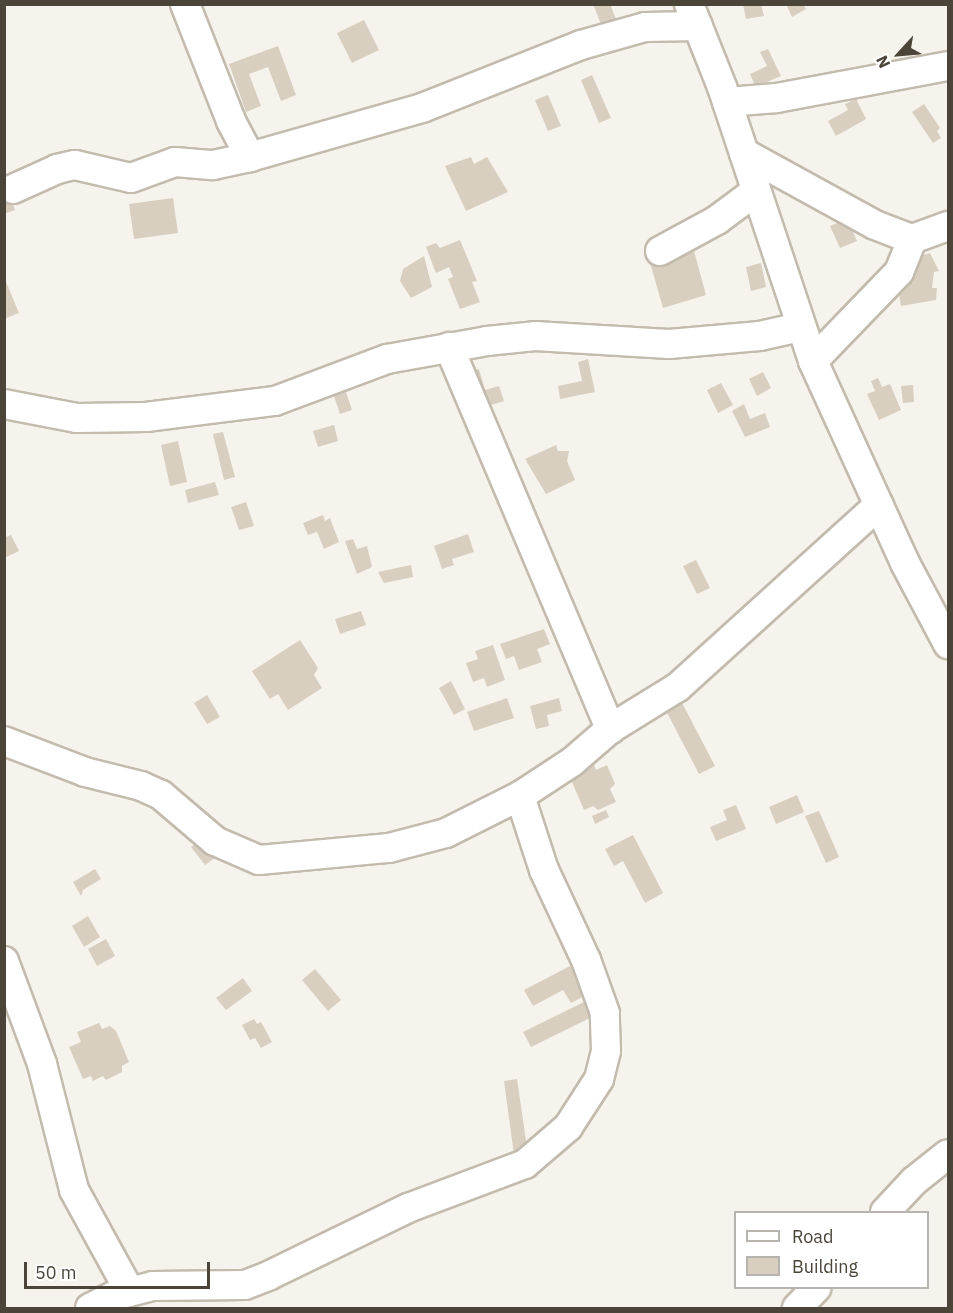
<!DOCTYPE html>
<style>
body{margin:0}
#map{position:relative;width:953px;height:1313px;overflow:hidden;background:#f6f3ec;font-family:"IBM Plex Sans",sans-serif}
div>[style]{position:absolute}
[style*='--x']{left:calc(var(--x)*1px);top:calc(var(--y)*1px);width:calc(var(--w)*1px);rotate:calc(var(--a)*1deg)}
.building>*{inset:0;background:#d8cfc1}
.roads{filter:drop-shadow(2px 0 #c2bbae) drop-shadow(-2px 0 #c2bbae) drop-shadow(0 2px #c2bbae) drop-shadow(0 -2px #c2bbae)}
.minor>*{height:28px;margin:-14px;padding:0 14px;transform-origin:14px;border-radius:14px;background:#fff}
span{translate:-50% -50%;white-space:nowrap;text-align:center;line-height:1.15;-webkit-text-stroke:5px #fff;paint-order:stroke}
.frame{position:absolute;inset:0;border:6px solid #4b4439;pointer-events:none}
.legend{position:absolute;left:734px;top:1211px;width:195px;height:78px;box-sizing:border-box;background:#fff;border:2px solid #b7b4b0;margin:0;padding:8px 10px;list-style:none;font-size:18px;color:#4b4439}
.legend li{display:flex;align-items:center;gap:12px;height:30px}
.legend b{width:30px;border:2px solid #b7b4b0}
.north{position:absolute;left:869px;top:24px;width:60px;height:60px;-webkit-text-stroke:4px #fff;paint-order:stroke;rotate:244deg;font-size:16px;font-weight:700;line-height:24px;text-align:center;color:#4b4439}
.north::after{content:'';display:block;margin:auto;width:21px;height:27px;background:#4b4439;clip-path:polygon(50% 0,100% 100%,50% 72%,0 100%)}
.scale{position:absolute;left:24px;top:1262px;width:186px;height:27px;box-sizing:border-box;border:3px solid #4b4439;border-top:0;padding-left:8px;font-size:18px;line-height:21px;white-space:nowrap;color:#4b4439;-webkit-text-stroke:4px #fff;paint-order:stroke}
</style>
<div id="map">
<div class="building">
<i style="clip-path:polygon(593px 4px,610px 4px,616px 19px,601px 24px)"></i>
<i style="clip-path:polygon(743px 4px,761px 4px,764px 16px,746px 19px)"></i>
<i style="clip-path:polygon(786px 4px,803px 4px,806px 9px,792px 17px)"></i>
<i style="clip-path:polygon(364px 20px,379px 50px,352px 63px,337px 33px)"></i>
<i style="clip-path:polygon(278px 46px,296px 95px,281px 101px,268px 67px,249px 74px,261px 106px,246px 112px,229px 64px)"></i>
<i style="clip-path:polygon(768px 49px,781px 76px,756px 87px,750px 74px,767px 66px,760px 52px)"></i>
<i style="clip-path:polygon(592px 75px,611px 118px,599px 123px,581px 80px)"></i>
<i style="clip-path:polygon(548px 95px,561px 126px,548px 131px,535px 100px)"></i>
<i style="clip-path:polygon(856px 99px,866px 119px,836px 136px,828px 121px,848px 110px,845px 104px)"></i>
<i style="clip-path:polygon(924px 104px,940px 128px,937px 131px,941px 138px,933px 143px,912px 112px)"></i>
<i style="clip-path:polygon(471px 157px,474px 164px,487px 157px,508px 192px,466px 211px,445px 166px)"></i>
<i style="clip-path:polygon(7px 186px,15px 210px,4px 214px,4px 187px)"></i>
<i style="clip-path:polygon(173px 198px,178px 233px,134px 239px,129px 204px)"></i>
<i style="clip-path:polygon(847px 219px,857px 241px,840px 248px,830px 226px)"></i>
<i style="clip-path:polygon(460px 240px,477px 281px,472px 282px,480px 302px,460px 309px,448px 279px,453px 277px,449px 267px,436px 273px,426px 247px,436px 243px,440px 248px)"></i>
<i style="clip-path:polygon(693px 247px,706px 295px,663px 308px,649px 259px)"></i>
<i style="clip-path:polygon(930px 253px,939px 271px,934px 272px,932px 288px,937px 288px,936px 300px,901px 306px,898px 288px,906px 277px,915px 273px,917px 257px)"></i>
<i style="clip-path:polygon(424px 256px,432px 287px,411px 298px,400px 281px,403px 269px)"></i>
<i style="clip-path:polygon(761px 263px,766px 287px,751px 291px,746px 267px)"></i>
<i style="clip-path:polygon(4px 277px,19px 313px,4px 319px)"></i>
<i style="clip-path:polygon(588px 359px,595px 392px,560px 399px,558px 386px,582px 381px,578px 362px)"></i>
<i style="clip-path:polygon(479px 369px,485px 390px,499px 386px,504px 401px,478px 409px,466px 373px)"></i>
<i style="clip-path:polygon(763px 372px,771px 388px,757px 396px,749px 379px)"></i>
<i style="clip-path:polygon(878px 378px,882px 387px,890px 384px,901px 410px,879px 420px,867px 394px,875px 391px,871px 381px)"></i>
<i style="clip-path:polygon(721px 383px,733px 405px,718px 413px,707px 390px)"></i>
<i style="clip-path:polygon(913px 385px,914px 402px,903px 403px,901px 386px)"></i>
<i style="clip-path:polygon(345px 389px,352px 410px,340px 414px,333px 393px)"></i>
<i style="clip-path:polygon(744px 404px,750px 419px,765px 413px,770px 427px,745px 437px,732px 411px)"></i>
<i style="clip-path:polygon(334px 425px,338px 441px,318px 447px,313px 431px)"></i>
<i style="clip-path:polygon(223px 432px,235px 477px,224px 480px,213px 434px)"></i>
<i style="clip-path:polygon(178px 441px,187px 482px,170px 486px,161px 445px)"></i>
<i style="clip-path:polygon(556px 445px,558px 451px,569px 451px,567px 461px,575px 480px,546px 494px,525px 459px)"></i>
<i style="clip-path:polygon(215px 482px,219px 495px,188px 503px,185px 490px)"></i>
<i style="clip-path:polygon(246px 502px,254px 526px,239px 530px,231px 507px)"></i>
<i style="clip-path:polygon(323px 515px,325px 521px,330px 518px,339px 542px,324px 549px,317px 532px,308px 535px,303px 523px)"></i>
<i style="clip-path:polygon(468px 534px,474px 552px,452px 559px,454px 565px,442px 569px,434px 546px)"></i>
<i style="clip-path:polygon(11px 535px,19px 551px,4px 558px,4px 538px)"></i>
<i style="clip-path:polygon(353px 539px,357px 549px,367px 546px,372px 567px,357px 574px,345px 541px)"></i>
<i style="clip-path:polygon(696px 560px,710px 588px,697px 594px,683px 566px)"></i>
<i style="clip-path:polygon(411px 565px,413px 577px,384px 583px,378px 572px)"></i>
<i style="clip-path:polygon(361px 611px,366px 625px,340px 634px,335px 619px)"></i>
<i style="clip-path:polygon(544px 629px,550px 644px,537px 649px,542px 662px,519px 670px,514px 656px,506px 659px,500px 644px)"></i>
<i style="clip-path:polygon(300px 640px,318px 668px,314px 675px,322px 688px,288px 710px,278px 694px,270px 699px,252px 671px)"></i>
<i style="clip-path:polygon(493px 645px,505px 680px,487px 687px,484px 678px,473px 682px,466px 663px,478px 659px,475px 651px)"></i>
<i style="clip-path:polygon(451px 681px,465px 709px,454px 715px,439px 688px)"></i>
<i style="clip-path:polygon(207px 695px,220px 717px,207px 724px,194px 703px)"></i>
<i style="clip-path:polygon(507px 698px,514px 718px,474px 731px,467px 712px)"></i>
<i style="clip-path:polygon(559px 698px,562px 711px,547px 715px,549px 726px,536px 729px,530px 706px)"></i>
<i style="clip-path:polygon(680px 699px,715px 766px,699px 774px,664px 707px)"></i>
<i style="clip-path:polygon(594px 765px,596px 770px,607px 765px,615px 784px,610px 789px,616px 802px,598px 810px,593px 806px,584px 810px,569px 775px)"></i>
<i style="clip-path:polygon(797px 795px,804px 812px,776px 824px,769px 807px)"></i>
<i style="clip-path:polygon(736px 805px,746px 829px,716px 841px,710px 827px,727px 820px,723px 810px)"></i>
<i style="clip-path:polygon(606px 810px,609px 817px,595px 824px,592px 816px)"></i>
<i style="clip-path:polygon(819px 811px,839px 857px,826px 863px,805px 816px)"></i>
<i style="clip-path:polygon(633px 835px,663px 893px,645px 903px,623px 861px,614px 866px,605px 849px)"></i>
<i style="clip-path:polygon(202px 839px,216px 857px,205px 865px,191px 847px)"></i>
<i style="clip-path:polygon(95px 869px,101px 879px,83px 890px,81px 896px,73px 882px)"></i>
<i style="clip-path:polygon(88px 916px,100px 937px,84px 947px,72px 926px)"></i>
<i style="clip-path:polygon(106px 939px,115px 956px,97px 966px,88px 949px)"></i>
<i style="clip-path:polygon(570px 966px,586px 995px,571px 1003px,563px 990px,533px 1006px,524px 990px)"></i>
<i style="clip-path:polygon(315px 969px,341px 1000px,328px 1011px,302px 980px)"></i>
<i style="clip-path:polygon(243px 978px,252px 991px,226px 1010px,216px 998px)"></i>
<i style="clip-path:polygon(588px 1000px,596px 1015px,531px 1047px,523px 1032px)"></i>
<i style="clip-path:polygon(254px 1019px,257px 1024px,261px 1022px,272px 1042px,261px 1048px,255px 1038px,250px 1040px,242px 1025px)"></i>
<i style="clip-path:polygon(99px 1023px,102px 1029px,110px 1026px,116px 1031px,129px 1062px,122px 1066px,122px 1072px,106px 1080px,103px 1076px,93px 1081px,91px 1076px,83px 1079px,69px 1047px,81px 1042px,77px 1032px)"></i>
<i style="clip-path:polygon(517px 1079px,529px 1161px,515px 1162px,504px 1081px)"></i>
</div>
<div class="roads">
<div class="minor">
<i style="--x:185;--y:4;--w:126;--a:68.5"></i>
<i style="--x:231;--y:121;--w:41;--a:62.2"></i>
<i style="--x:689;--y:4;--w:89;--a:68.3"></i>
<i style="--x:722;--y:87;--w:289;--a:71.6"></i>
<i style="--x:813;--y:361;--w:222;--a:65.5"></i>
<i style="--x:905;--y:563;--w:92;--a:62"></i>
<i style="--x:727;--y:102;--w:50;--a:-4.6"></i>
<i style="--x:777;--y:98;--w:174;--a:-10.6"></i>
<i style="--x:744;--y:153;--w:149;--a:28.8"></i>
<i style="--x:875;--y:225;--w:40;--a:21"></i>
<i style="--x:13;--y:189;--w:48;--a:-24.4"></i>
<i style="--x:57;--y:169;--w:18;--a:-13"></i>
<i style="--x:75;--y:165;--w:57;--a:13.1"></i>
<i style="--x:131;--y:178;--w:47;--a:-20"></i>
<i style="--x:175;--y:162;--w:38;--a:5"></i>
<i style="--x:213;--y:165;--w:38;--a:-12"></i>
<i style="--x:250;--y:157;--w:179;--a:-15.9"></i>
<i style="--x:422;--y:108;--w:171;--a:-21.6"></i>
<i style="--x:581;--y:45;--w:66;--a:-15.7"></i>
<i style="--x:645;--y:27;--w:53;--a:-1.1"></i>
<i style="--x:660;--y:251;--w:65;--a:-28.5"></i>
<i style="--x:717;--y:220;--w:49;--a:-36.6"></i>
<i style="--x:449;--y:347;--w:415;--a:67.1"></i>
<i style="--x:813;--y:361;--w:124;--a:-46"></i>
<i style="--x:899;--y:272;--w:35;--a:-68"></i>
<i style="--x:912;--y:239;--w:38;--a:-20"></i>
<i style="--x:4;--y:404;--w:74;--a:10.9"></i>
<i style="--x:77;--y:418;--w:69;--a:-0.8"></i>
<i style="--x:146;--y:417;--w:130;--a:-7.1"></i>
<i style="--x:275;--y:401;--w:120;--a:-20.6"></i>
<i style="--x:387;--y:359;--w:102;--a:-10.2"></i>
<i style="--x:487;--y:341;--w:48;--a:-5.9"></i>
<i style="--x:535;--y:336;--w:134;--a:3.4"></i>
<i style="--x:669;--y:344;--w:91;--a:-5"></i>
<i style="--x:760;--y:336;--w:41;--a:-12.7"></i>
<i style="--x:4;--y:741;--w:87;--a:20.9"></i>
<i style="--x:85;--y:772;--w:58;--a:14"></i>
<i style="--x:141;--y:786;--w:22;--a:24"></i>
<i style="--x:161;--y:795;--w:71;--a:40.4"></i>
<i style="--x:215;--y:841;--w:48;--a:23.4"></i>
<i style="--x:259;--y:860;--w:131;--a:-5.3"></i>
<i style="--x:389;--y:848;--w:59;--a:-14.7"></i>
<i style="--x:446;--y:833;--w:83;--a:-26.6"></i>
<i style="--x:520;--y:796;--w:62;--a:-33.2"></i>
<i style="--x:572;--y:762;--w:50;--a:-41"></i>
<i style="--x:610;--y:729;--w:80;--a:-31.7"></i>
<i style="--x:678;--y:687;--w:271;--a:-42.2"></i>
<i style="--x:4;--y:961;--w:110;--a:69.7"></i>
<i style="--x:42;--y:1064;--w:130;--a:75.7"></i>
<i style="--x:74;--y:1190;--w:116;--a:61.2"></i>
<i style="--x:885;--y:1212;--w:42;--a:-46.9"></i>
<i style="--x:914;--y:1181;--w:43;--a:-38.5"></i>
<i style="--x:90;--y:1308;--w:27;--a:-27"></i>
<i style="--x:114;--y:1296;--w:40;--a:-14.4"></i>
<i style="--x:153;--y:1286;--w:92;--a:-0.6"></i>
<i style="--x:245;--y:1285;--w:25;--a:-21"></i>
<i style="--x:268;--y:1276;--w:156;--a:-25.9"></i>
<i style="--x:408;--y:1208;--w:125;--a:-20.6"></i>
<i style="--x:525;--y:1164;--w:57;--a:-40.7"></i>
<i style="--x:568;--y:1127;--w:57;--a:-57.1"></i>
<i style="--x:599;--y:1079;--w:29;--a:-76"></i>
<i style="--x:606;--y:1051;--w:38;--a:-92"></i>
<i style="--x:605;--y:1013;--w:56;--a:-109.7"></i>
<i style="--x:586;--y:960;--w:99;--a:-115"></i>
<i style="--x:544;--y:870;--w:78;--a:-108"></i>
<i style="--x:797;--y:1308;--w:28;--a:-46"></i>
</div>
</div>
<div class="frame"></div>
<ul class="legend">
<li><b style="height:8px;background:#fff"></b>Road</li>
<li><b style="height:16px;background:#d8cfc1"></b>Building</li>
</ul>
<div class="north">N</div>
<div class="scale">50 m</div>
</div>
